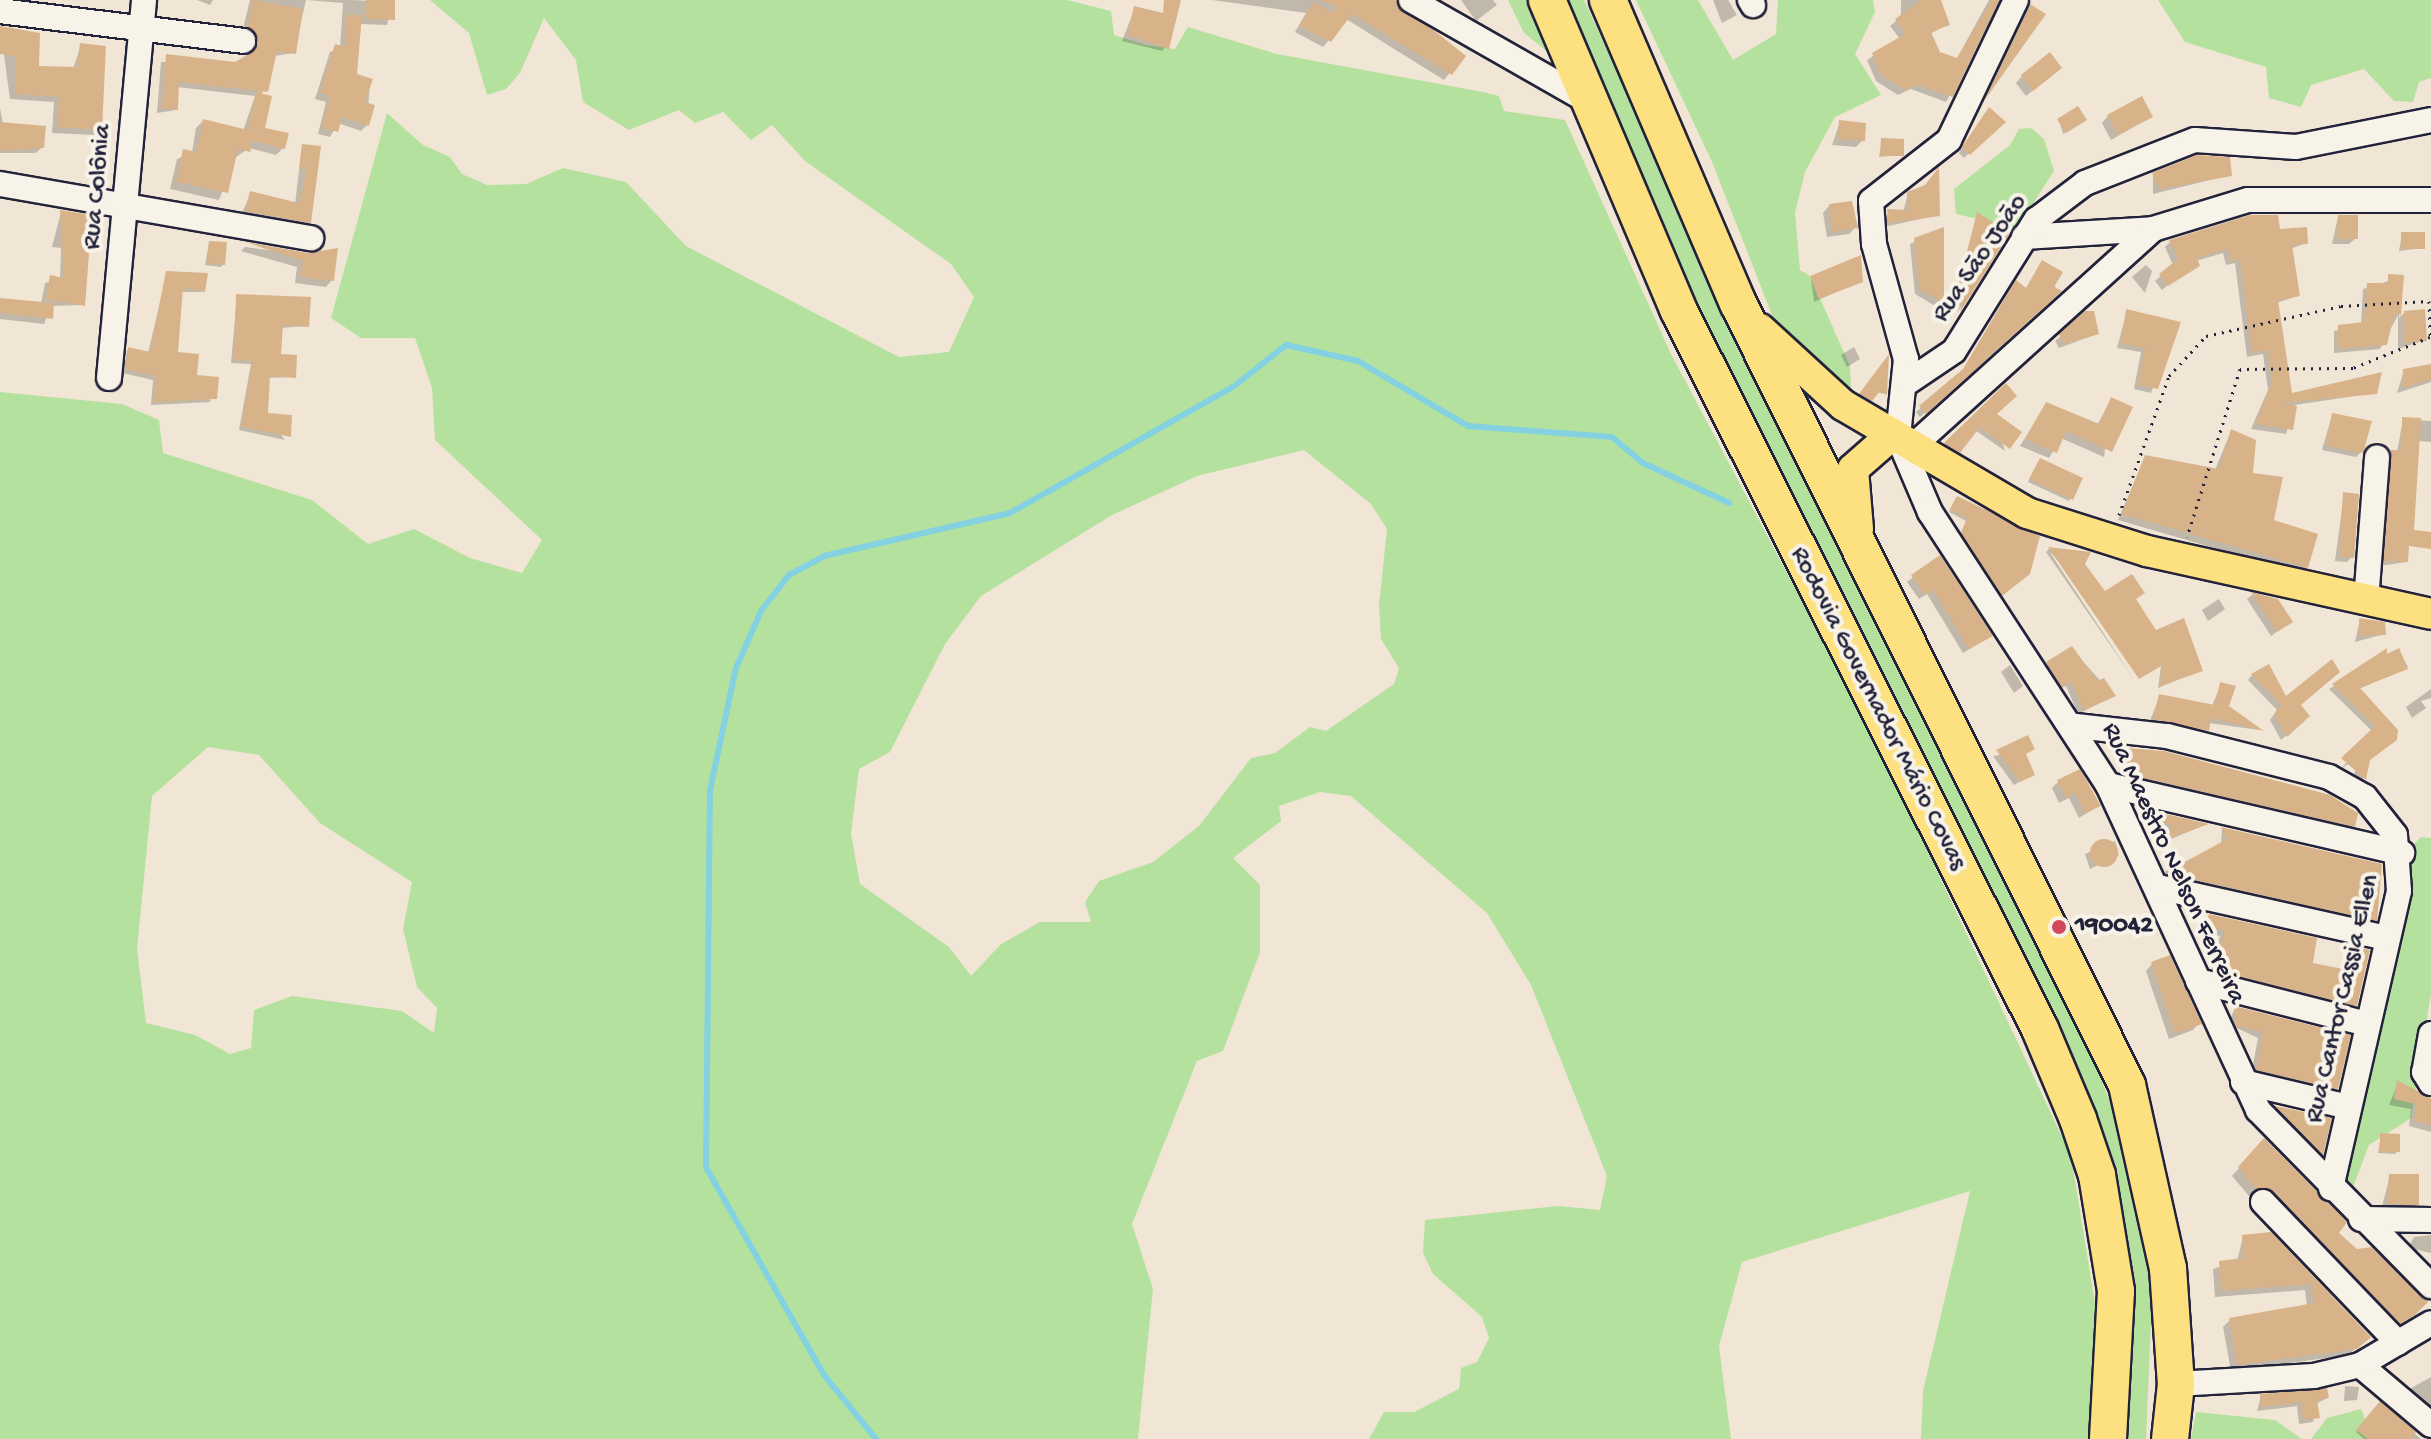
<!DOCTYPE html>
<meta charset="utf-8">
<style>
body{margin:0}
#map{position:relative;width:2431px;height:1439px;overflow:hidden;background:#f1e6d5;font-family:"Gochi Hand",sans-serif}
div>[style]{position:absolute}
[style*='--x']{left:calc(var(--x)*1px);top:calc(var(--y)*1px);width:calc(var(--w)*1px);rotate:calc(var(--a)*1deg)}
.green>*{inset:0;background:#b5e19f}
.shadow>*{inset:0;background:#0003}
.stream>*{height:6px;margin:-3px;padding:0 3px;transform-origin:3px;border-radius:3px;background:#83d1e1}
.building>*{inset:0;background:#d8b38a}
.round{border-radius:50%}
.path>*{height:3px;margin-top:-1.5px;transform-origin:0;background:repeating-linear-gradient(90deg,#22223b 0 2px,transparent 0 8px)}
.roads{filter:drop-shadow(2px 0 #22223b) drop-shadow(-2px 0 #22223b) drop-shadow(0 2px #22223b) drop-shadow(0 -2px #22223b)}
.minor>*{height:24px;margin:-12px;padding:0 12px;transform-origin:12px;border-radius:12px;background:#f7f3e8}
.major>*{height:30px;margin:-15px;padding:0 15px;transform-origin:15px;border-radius:15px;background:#fde080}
.highway>*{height:36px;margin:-18px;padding:0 18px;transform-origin:18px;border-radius:18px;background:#fde080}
.dots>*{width:22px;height:22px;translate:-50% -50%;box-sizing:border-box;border:4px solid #f7f3e8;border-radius:50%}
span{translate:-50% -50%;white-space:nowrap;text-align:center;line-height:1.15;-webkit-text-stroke:8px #f7f3e8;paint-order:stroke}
.street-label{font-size:26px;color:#22223b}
.poi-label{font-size:26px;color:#22223b;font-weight:700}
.left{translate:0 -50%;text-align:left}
</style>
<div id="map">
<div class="green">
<i style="clip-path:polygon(evenodd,430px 0,1067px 0,1111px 11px,1114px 35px,1146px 45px,1175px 49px,1188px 27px,1277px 54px,1483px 92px,1499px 96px,1504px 111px,1565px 120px,1671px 354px,1874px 737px,2071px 1156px,2099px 1328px,2091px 1439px,1921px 1439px,1923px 1391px,1970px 1191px,1742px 1262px,1719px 1346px,1731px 1439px,1369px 1439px,1384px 1412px,1414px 1412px,1459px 1389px,1461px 1368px,1477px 1362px,1489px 1338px,1482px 1317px,1433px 1274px,1423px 1253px,1425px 1220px,1558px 1206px,1600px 1210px,1607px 1176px,1531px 985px,1487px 913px,1351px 796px,1320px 792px,1279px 806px,1281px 821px,1233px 858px,1260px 885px,1260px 952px,1223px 1051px,1197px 1061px,1132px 1224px,1153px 1289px,1138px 1439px,0 1439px,0 392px,122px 404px,159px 420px,163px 453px,312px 500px,368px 544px,414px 529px,470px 558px,522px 573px,542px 540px,435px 440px,432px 388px,415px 338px,361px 338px,331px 318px,387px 113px,423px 145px,450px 157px,462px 174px,487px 185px,526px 184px,563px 168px,626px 182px,686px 246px,899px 357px,949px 352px,974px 297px,951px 264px,805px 161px,772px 125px,751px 140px,723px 112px,695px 123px,679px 110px,629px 130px,583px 102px,576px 60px,544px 18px,520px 73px,506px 89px,487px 95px,469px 33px,430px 0,1304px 450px,1371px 504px,1387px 529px,1379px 605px,1381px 639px,1399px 668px,1394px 684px,1326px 731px,1310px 727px,1275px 753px,1251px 758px,1199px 826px,1153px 862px,1099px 881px,1085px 902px,1091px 922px,1040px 922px,1001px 944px,971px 976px,949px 947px,860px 884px,851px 833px,859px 769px,890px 752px,945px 644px,981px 596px,1112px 515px,1197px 476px,1304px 450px,430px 0,208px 747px,259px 755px,320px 823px,412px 882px,403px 929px,417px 987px,437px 1008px,434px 1033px,402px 1011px,292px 996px,254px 1010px,251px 1048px,230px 1054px,195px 1035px,146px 1023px,137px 949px,152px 796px,208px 747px)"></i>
<i style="clip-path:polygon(1508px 0,1534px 0,1553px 56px,1524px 33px)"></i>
<i style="clip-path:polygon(1550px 0,1584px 0,1804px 477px,2075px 1013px,2131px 1155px,2153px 1274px,2146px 1439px,2112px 1439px,2115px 1226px,1586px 96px)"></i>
<i style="clip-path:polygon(1636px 0,1698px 0,1733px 60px,1776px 34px,1778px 0,1873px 0,1875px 12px,1855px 54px,1881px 95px,1835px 117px,1805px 172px,1795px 213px,1800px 270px,1810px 276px,1850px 366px,1851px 388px,1795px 358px,1774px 320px,1712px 162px)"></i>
<i style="clip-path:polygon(2158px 0,2431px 0,2431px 78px,2419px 82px,2413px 102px,2394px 101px,2364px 69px,2311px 85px,2301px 107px,2269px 98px,2266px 67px,2185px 42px)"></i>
<i style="clip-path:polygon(2031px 128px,2044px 139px,2054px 171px,2017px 228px,1956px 214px,1954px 189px,2010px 145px,2019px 129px)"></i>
<i style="clip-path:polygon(2421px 837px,2431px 838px,2431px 993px,2411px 1118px,2369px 1145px,2351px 1192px,2340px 1188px,2411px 847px)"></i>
<i style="clip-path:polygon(2361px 1409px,2373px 1439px,2311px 1439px,2327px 1418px)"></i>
<i style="clip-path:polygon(2196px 1412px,2275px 1420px,2302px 1439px,2191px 1439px)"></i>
</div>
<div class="shadow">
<i style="clip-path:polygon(197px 0,213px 0,210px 5px)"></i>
<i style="clip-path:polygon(250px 0,350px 0,393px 2px,387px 25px,360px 24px,355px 75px,370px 80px,367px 125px,361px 131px,338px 123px,330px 137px,318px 134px,326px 102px,315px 99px,330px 52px,340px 48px,343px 3px,306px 0,294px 53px,274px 56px,261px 96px,263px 129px,283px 148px,276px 155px,249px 148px,236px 157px,219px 200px,170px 189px,177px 159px,192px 153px,196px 128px,203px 121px,243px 131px,255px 96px,177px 87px,176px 110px,157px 113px,161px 62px,235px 64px,253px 50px,242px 33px)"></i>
<i style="clip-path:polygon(1212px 0,1390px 0,1463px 56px,1444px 80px,1346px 19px,1323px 47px,1295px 32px,1306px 13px)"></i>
<i style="clip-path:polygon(1461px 0,1493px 0,1497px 5px,1476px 21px)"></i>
<i style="clip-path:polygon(1713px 0,1728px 0,1737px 15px,1722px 23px)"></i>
<i style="clip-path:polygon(1901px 0,1939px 0,1948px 24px,1930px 34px,1938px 53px,1956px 60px,1989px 0,2002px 0,1946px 102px,1911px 89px,1898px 95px,1876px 81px,1867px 60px,1900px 39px,1890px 26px,1901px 17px)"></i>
<i style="clip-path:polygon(2030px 6px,2043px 15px,1988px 93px,2027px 10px)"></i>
<i style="clip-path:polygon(1135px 8px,1168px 44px,1162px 51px,1122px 41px)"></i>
<i style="clip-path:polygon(0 26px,37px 68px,73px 69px,81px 45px,100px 129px,94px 135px,52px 133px,54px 102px,10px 99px)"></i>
<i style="clip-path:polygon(2054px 74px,2026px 96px,2016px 83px,2022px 76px)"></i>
<i style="clip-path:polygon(0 108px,3px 124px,42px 147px,36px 153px,0 153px)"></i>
<i style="clip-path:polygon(1985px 114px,2003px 122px,1964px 158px,1959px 153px)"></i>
<i style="clip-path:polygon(2108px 116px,2151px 117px,2111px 140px,2102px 123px)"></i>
<i style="clip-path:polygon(2059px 120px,2082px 122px,2063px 134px)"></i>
<i style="clip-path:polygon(1840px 122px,1863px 140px,1856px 147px,1832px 145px)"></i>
<i style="clip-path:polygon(1882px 140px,1902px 155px,1879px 157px)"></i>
<i style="clip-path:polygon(302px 146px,319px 148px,309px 222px,303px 228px,240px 217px,251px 193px,295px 204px)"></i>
<i style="clip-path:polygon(2153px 175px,2230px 175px,2153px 194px)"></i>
<i style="clip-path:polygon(1908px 194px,1938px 215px,1884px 227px,1883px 216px,1903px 212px)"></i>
<i style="clip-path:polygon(1829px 206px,1856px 227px,1849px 234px,1827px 237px,1823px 213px)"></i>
<i style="clip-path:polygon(61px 212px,83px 305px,51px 306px,44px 324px,0 319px,0 300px,41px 304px,45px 283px,60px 279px,61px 248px,52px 247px)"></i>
<i style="clip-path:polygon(1977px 215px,2007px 233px,1957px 313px,1959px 302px,1953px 302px)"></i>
<i style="clip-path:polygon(2338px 217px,2356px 238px,2349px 244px,2332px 244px)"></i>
<i style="clip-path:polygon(1942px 230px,1942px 302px,1937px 307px,1915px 294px,1910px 244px)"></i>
<i style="clip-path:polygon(2279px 232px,2306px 243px,2290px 249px,2298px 296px,2276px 303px,2291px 395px,2375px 393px,2295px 405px,2286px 434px,2251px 429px,2268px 390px,2263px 354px,2247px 357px,2235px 263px,2226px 265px,2223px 253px,2196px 261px,2162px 290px,2155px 281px,2173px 265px,2165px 247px,2171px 241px)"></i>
<i style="clip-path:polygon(2402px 234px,2423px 248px,2399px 251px)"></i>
<i style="clip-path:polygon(209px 243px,223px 264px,221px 267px,205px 265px)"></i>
<i style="clip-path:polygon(245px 247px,309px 255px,332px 280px,326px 287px,295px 283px,297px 267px,241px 251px)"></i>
<i style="clip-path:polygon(1860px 258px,1860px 281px,1814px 302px,1811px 278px)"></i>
<i style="clip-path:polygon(2043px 263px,2058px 292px,1920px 417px,1916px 412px,1960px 375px,2011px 288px,2025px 289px)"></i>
<i style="clip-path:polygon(2146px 265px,2152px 271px,2145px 293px,2132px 277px)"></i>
<i style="clip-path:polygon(167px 273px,203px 292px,181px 292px,176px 353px,211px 402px,151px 405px,153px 380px,122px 373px,128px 349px,148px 353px)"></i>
<i style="clip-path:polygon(2401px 277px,2399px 318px,2404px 313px,2425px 340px,2398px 349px,2398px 315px,2380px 349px,2334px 353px,2334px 331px,2361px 325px,2363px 289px)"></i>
<i style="clip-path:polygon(237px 296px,307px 326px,281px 328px,279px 356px,294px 377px,268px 378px,266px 415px,285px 440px,239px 430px,251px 364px,231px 363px)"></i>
<i style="clip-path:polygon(2127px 311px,2178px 324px,2151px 393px,2134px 389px,2141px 352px,2117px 348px)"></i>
<i style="clip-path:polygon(2097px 334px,2059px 348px,2055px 341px,2061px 336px)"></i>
<i style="clip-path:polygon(1854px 347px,1860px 359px,1847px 367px,1841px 355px)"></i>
<i style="clip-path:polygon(1887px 360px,1885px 394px,1876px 392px,1868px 403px,1858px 397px)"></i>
<i style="clip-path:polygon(2431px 366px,2431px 382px,2397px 393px,2404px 371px)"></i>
<i style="clip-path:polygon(2006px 385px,1994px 414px,2005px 451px,1975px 430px,1954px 455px,1942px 448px)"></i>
<i style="clip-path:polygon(2112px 399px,2104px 457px,2061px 438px,2049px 458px,2020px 446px,2046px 404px,2097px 425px)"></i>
<i style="clip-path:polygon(2332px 415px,2361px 452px,2356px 457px,2322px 450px)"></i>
<i style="clip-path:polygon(2403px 419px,2431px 421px,2431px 442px,2418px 441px,2406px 562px,2379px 566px,2386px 457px,2397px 452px)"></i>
<i style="clip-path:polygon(2231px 431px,2271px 522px,2306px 567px,2300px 573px,2118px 520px,2145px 457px,2215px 470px)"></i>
<i style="clip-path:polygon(2038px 463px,2071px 498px,2069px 501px,2028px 482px)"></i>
<i style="clip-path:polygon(2344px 494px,2352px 557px,2347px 562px,2335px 561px)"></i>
<i style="clip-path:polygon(1955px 501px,2025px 572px,1999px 596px,1960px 536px,1966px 521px,1949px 512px)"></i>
<i style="clip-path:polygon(2049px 549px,2088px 554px,2083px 564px,2105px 594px,2134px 599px,2156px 632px,2201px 670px,2158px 688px,2161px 666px,2049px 551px,2135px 681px,2046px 552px)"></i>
<i style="clip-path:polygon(1939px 557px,1991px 636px,1963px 653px,1927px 594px,1919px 599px,1907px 582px)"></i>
<i style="clip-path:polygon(2252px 595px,2267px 598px,2291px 622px,2271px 636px,2247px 599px)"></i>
<i style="clip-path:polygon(2219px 599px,2225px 609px,2208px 621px,2202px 610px)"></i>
<i style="clip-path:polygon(2360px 620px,2384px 634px,2355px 642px)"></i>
<i style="clip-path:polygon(2071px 648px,2114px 696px,2078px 714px,2066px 686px,2056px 691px,2042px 669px)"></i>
<i style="clip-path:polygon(2398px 650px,2408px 667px,2359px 689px,2391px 734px,2341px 769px,2372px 731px,2329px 689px)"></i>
<i style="clip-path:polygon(2010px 665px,2023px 686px,2014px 693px,2001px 672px)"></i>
<i style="clip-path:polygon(2252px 675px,2299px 706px,2303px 721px,2281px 740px,2270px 720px,2277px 710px,2248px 680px)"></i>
<i style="clip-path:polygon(2221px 684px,2227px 707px,2259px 730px,2209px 723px,2203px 735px,2149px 723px,2160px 696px,2212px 706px)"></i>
<i style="clip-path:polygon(2431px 689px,2431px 698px,2421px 701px,2426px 708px,2412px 718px,2406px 707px)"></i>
<i style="clip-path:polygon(2032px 749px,2024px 755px,2033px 774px,2014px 785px,1993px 756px)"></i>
<i style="clip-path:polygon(2127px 750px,2353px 826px,2348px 831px,2117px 778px)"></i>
<i style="clip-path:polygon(2356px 769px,2366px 769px,2362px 782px,2353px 777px)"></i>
<i style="clip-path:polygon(2058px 782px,2099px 806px,2079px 818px,2069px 798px,2059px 803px,2052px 788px)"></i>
<i style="clip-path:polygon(2161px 815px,2205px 825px,2166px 841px,2168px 830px,2154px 826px)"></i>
<i style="clip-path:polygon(2222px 829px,2380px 865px,2375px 920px,2369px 925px,2160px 874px,2221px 844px)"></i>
<i style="clip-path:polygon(2115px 841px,2119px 855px,2090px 869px,2085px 854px)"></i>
<i style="clip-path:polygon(2210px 916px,2310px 964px,2340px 970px,2350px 947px,2355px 1005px,2350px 1010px,2210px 975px,2220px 936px,2201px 931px)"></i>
<i style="clip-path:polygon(2152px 964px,2199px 1023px,2193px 1030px,2169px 1039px,2146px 971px)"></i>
<i style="clip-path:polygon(2235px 1008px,2336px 1088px,2331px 1094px,2251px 1075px,2258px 1038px,2228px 1024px)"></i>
<i style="clip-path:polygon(2398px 1083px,2431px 1100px,2431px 1132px,2409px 1126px,2411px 1109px,2389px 1105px)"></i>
<i style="clip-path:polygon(2276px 1108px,2329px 1120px,2316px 1159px,2271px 1113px)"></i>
<i style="clip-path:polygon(2381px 1135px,2398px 1151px,2395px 1154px,2378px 1153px)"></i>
<i style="clip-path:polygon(2257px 1148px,2337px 1234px,2419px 1308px,2392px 1330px,2266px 1199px,2249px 1196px,2232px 1176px)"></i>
<i style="clip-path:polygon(2390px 1176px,2417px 1204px,2410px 1210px,2381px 1210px)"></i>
<i style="clip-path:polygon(2270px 1234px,2362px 1343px,2348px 1355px,2231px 1371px,2223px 1327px,2230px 1320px,2307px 1306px,2305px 1290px,2215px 1297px,2213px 1269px,2237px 1261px,2243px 1237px)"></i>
<i style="clip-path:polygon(2431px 1235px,2431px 1253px,2408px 1248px,2414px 1237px)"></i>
<i style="clip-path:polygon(2431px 1377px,2431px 1414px,2406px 1391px)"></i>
<i style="clip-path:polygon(2359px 1387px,2357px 1400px,2344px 1401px,2345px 1386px)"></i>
<i style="clip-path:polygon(2261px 1396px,2327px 1398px,2316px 1404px,2313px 1422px,2299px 1424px,2297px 1406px,2257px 1411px)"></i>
<i style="clip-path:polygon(2380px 1404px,2421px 1439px,2431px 1439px,2364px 1439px,2356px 1432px)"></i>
</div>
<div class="stream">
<i style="--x:876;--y:1439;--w:82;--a:-129.1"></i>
<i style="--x:824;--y:1375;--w:239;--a:-119.6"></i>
<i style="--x:706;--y:1167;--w:377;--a:-89.4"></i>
<i style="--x:710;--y:790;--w:125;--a:-78"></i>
<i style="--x:736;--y:668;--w:62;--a:-66.3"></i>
<i style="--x:761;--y:611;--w:46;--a:-52.1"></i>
<i style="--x:789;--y:575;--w:40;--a:-28"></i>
<i style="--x:824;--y:556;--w:191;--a:-13"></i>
<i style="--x:1010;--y:513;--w:256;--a:-29.5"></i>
<i style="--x:1233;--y:387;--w:68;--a:-38.4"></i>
<i style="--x:1286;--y:345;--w:74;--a:12.5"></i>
<i style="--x:1358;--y:361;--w:128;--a:30.6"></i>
<i style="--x:1468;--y:426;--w:144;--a:4.4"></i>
<i style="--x:1612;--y:437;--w:40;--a:40"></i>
<i style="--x:1643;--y:463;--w:95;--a:24.9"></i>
</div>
<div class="building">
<i style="clip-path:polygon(253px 0,303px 9px,296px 54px,277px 51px,268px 92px,179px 82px,178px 110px,162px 108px,166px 54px,235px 62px,254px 51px,257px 36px,247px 27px)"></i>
<i style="clip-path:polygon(366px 0,395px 0,395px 20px,365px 19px)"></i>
<i style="clip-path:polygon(1164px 0,1181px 0,1169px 49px,1127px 35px,1134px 6px,1163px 13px)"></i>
<i style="clip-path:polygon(1320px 0,1396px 0,1466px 56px,1452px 75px,1352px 14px,1331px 42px,1299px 26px,1313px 2px,1333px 13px,1337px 7px)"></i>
<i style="clip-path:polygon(1922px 0,1941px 0,1950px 25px,1931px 32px,1940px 52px,1957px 58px,1992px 0,1999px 0,1953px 97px,1918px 85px,1905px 90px,1881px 75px,1872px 53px,1905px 34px,1895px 19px)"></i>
<i style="clip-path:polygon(2030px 4px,2046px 14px,1984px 101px,2030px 6px)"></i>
<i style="clip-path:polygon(345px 15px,362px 15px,357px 74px,373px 79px,365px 102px,375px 105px,369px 126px,342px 117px,338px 132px,322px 128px,330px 96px,320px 93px,335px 44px,346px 47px)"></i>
<i style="clip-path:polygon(0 26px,40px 33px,39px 66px,77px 67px,80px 43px,106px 46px,102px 130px,57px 127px,59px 97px,15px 94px,15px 56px,0 54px)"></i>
<i style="clip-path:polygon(2050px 52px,2062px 68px,2033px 91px,2021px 75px)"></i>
<i style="clip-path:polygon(256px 92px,272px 96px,265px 128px,289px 133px,285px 149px,253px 141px,250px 152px,238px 149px,228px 193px,176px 182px,183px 149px,197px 152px,203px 119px,248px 130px)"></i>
<i style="clip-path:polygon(2142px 96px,2153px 117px,2118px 135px,2107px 115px)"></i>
<i style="clip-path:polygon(2078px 106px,2087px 120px,2066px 133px,2057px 119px)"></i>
<i style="clip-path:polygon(1989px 107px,2006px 122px,1970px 155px,1962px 147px)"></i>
<i style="clip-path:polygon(1839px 120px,1866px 123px,1865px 141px,1838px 139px)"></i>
<i style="clip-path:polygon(0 122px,46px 126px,44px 148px,0 151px)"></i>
<i style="clip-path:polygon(1881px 138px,1904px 139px,1904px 156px,1880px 156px)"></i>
<i style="clip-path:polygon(302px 144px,321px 146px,311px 223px,245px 211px,250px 191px,299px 203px,307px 170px,299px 169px)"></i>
<i style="clip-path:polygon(2197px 155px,2230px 157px,2232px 176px,2159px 189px,2152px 173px)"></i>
<i style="clip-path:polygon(1939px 167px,1940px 216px,1888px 223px,1887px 209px,1907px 210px,1907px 192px,1925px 185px)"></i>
<i style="clip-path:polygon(1852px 201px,1858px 228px,1832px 232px,1829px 204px)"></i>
<i style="clip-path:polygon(60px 210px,92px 215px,85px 306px,46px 299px,50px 275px,64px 278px)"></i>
<i style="clip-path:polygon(1977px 212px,2010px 233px,1960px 312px,1963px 298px,1956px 298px)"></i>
<i style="clip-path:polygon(2250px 215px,2278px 215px,2280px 229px,2307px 227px,2308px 244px,2292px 245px,2300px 296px,2278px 300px,2292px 393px,2382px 372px,2377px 394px,2280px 403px,2297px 406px,2293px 430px,2255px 424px,2272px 383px,2268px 350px,2252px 353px,2240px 259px,2231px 261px,2228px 249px,2197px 258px,2200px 266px,2168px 286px,2159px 274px,2178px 259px,2169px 240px)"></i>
<i style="clip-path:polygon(2338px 215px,2358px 215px,2358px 239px,2338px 239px)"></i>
<i style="clip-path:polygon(1944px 227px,1944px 303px,1919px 289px,1914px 238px)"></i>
<i style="clip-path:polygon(2401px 232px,2425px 232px,2425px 249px,2401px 249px)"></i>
<i style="clip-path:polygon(209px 241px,227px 242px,225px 265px,207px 263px)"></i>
<i style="clip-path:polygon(245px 242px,308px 253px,338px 248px,334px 281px,300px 277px,303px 261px)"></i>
<i style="clip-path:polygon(1861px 255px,1863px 282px,1819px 299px,1810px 276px)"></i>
<i style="clip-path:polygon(2042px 260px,2063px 272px,2054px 287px,2062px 291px,1926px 414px,1919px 406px,1963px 369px,2016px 280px,2026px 288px)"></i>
<i style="clip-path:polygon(166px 271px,208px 273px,205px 292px,183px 288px,178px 352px,199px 354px,197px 375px,219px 377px,217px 399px,154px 402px,156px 376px,125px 369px,128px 347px,150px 352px)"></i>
<i style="clip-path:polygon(2388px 274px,2404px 275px,2401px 315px,2394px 314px,2387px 345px,2338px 349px,2338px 325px,2364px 322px,2367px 283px,2388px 283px)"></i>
<i style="clip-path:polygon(236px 294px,311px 297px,309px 327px,283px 325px,281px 354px,297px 355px,296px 378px,270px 376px,268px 413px,292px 415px,291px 437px,241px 427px,253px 361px,234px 360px)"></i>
<i style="clip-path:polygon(0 298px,54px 303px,53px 319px,0 313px)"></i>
<i style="clip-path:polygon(2126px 309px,2181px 322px,2158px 389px,2138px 385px,2145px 348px,2121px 344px)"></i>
<i style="clip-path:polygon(2425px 309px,2427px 341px,2403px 343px,2404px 311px)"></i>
<i style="clip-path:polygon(2085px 311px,2094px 311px,2099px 334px,2064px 344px,2059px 334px)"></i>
<i style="clip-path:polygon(1889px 354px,1887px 395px,1880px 391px,1872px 401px,1859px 394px)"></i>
<i style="clip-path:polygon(2431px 364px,2431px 379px,2402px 388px,2403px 369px)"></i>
<i style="clip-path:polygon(2006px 383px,2017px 396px,1997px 414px,2022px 432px,2010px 449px,1980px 427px,1960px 453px,1944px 443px)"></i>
<i style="clip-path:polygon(2111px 397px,2133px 407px,2112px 452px,2066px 431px,2057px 453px,2025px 439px,2046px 402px,2099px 424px)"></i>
<i style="clip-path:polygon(2332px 413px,2372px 421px,2363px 453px,2326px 446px)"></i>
<i style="clip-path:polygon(2402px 417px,2421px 418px,2414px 530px,2431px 532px,2431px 549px,2409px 546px,2408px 562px,2384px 561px,2391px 450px,2402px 450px)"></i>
<i style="clip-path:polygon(2231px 429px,2256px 440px,2253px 473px,2283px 477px,2274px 520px,2318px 534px,2308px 568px,2122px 514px,2145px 455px,2219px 469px)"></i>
<i style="clip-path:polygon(2040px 458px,2083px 478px,2073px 500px,2029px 479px)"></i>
<i style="clip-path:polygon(2343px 492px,2359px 494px,2354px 558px,2339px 557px)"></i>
<i style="clip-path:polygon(1957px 496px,2040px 536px,2030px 574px,2002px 596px,1961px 533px,1967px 518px,1950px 509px)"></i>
<i style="clip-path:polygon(2048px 547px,2091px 552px,2085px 564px,2105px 591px,2132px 574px,2145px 593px,2136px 599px,2156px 630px,2184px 618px,2203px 671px,2160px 686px,2163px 665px,2139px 679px)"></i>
<i style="clip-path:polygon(1940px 555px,1993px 636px,1969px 649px,1933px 590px,1925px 595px,1911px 575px)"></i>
<i style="clip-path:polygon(2251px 592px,2278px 599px,2293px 622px,2277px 632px)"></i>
<i style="clip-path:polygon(2359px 618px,2385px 622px,2386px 635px,2360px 636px)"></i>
<i style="clip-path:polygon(2072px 646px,2097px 681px,2104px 678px,2116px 696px,2084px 710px,2071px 682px,2062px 687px,2046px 662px)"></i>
<i style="clip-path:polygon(2387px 648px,2387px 654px,2399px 648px,2408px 669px,2360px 688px,2398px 730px,2397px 740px,2370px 760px,2366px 780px,2341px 758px,2375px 726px,2332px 684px)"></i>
<i style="clip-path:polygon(2332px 659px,2340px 672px,2301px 705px,2310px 716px,2287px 737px,2274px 714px,2281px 704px,2251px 674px,2269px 664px,2286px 696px)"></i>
<i style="clip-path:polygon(2220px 682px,2236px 686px,2229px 706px,2264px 731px,2211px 718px,2209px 731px,2153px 719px,2159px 694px,2215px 705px)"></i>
<i style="clip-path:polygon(2028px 735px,2035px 749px,2026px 754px,2035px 775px,2020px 782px,1996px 750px)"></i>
<i style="clip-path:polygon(2126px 748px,2164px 751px,2330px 795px,2358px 813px,2355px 827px,2121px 773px)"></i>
<i style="clip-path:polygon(2080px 769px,2101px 806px,2085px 813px,2075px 793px,2066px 798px,2057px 780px)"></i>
<i style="clip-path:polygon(2161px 813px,2209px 824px,2169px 838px,2172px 825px,2159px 821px)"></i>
<i style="clip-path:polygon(2221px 827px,2382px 864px,2377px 921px,2165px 873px,2227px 839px)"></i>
<i class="round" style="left:2090px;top:839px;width:28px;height:28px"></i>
<i style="clip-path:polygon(2209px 914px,2317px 938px,2313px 963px,2343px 969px,2350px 945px,2370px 950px,2357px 1006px,2214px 970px,2224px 931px,2205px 925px)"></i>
<i style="clip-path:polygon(2170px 955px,2202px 1024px,2175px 1034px,2151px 962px)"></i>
<i style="clip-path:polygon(2234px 1006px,2351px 1035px,2338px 1089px,2256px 1070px,2263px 1032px,2236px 1026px)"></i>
<i style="clip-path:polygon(2397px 1080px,2431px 1098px,2431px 1125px,2414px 1121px,2416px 1104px,2394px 1099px)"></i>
<i style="clip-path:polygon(2275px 1106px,2332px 1118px,2323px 1155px)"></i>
<i style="clip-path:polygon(2380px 1133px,2400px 1134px,2400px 1152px,2380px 1152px)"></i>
<i style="clip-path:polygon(2264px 1138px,2347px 1222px,2339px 1233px,2357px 1249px,2371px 1247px,2429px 1301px,2415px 1315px,2400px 1324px,2274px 1192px,2256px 1189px,2238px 1167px)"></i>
<i style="clip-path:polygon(2389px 1174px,2419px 1174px,2419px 1205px,2387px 1204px)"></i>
<i style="clip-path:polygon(2271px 1232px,2371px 1337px,2357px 1349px,2237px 1365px,2229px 1318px,2314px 1303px,2311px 1284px,2221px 1291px,2219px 1261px,2243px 1258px,2242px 1235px)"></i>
<i style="clip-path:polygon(2327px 1388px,2329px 1398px,2317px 1400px,2320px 1418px,2303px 1420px,2301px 1402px,2261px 1407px,2260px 1394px)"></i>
<i style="clip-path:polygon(2380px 1401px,2416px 1432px,2410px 1439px,2368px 1439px,2356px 1430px)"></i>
</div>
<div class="path">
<i style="--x:2119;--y:515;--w:148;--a:-70.2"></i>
<i style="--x:2169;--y:376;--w:54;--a:-47.2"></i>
<i style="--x:2206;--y:336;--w:138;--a:-12.5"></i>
<i style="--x:2341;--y:306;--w:88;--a:-3.3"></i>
<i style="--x:2429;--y:301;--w:36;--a:88"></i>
<i style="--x:2430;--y:337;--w:83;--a:158.1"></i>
<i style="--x:2353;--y:368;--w:113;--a:179.5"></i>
<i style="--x:2240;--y:369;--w:176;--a:107.5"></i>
</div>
<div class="roads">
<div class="minor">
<i style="--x:1411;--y:0;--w:202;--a:29.7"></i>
<i style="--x:1750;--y:0;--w:6;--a:59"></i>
<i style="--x:2016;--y:0;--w:155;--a:115.6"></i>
<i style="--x:1949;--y:140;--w:99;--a:142"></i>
<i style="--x:1871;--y:201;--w:43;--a:86"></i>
<i style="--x:1874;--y:244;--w:119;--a:74.5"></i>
<i style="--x:1906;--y:359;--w:78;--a:95.9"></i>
<i style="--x:1898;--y:437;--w:82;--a:66.9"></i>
<i style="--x:1930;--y:512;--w:326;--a:56.9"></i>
<i style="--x:2108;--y:785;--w:358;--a:65.2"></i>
<i style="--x:2258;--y:1110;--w:247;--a:45.5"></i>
<i style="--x:0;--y:11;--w:245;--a:7"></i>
<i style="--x:0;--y:184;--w:316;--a:9.9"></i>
<i style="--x:2024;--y:237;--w:129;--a:-3.5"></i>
<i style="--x:109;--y:378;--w:380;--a:-84.7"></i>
<i style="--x:1908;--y:382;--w:55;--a:-34"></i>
<i style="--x:1954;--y:351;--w:155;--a:-58"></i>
<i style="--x:2036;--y:220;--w:61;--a:-37.1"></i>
<i style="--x:2085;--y:183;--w:118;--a:-21.4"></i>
<i style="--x:2195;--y:140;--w:101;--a:4"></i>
<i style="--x:2296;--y:147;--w:138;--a:-11.3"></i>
<i style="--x:1912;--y:447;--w:325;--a:-42.1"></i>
<i style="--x:2153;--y:229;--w:99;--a:-17"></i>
<i style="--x:2248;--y:200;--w:183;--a:0"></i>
<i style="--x:2366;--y:601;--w:144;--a:-85.6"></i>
<i style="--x:2076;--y:726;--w:92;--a:6.3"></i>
<i style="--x:2167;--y:736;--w:167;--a:14.2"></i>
<i style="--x:2329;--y:777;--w:41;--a:29.1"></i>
<i style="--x:2365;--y:797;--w:48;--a:51.7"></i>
<i style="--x:2395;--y:835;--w:56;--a:85.9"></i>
<i style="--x:2399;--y:891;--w:305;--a:102.9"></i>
<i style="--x:2108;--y:785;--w:302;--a:13"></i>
<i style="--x:2158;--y:887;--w:234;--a:12.6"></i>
<i style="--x:2198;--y:981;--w:174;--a:14.3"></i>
<i style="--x:2431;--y:1034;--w:39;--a:100"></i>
<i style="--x:2424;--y:1072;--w:13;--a:58"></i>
<i style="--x:2243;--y:1082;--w:109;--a:13.3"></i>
<i style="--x:2263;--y:1202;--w:195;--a:46.2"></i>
<i style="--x:2361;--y:1219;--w:70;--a:0.8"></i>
<i style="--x:2360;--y:1365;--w:93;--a:40.2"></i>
<i style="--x:2176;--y:1384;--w:138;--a:-3.3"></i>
<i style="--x:2314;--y:1376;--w:47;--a:-13.4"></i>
<i style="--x:2360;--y:1365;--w:82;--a:-30.6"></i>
</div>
<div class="major">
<i style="--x:1760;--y:329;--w:113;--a:42.5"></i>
<i style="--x:1843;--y:405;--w:213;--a:30.4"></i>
<i style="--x:2027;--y:513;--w:126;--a:17.6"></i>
<i style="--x:2147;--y:551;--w:291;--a:12.5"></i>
<i style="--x:1858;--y:529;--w:60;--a:-94.8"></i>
<i style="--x:1853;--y:469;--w:53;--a:-41.2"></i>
</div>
<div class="highway">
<i style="--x:1547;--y:0;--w:336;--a:67"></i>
<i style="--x:1678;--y:309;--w:806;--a:63.31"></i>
<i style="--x:2040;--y:1029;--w:98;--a:67.1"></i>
<i style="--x:2078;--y:1119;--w:59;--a:71.3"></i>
<i style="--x:2097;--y:1175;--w:118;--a:80.7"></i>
<i style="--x:2116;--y:1291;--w:148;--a:93.1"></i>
<i style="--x:1608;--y:0;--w:330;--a:66.8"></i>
<i style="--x:1738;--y:303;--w:873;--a:63.55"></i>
<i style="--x:2127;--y:1085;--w:188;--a:77.4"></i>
<i style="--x:2168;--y:1268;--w:116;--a:86.1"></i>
<i style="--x:2176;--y:1384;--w:55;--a:96.2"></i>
</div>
</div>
<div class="dots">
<i style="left:2059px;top:927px;background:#d1495b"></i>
</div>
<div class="street-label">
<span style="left:99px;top:187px;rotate:-85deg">Rua Colônia</span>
<span style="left:1981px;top:259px;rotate:-56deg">Rua São João</span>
<span style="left:1877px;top:709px;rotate:63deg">Rodovia Governador Mário Covas</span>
<span style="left:2172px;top:864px;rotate:65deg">Rua Maestro Nelson Ferreira</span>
<span style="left:2344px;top:999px;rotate:-77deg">Rua Cantor Cassia Ellen</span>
</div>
<div class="poi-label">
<span class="left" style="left:2075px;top:927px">190042</span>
</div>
</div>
